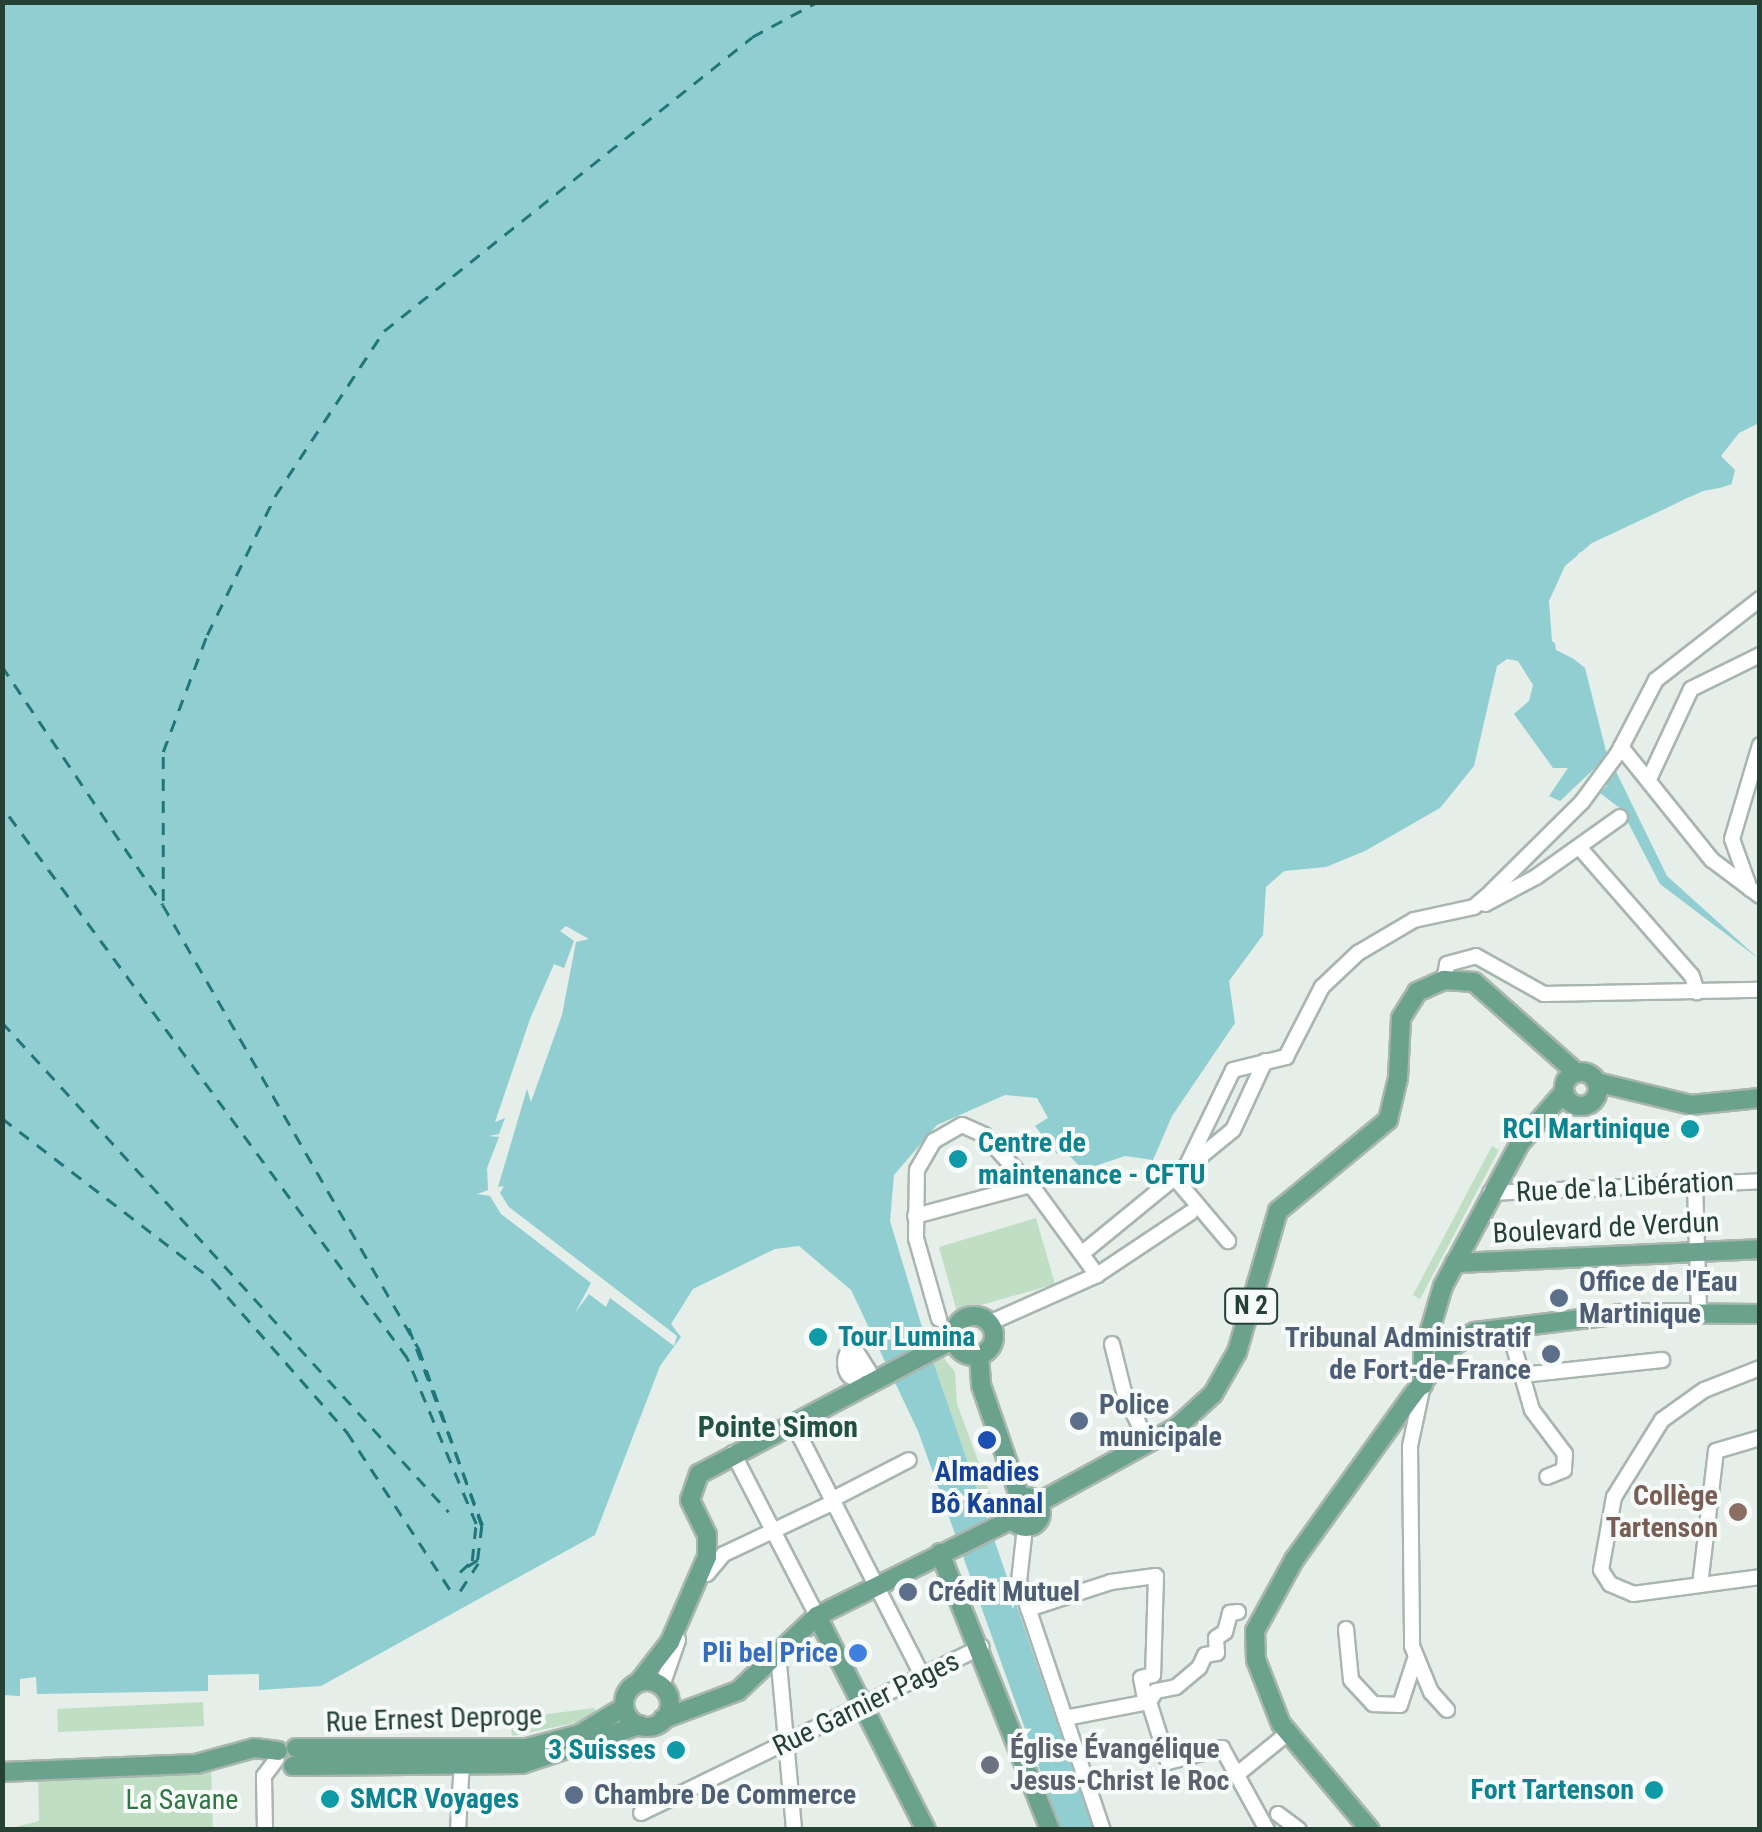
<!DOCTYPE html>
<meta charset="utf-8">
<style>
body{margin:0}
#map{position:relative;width:1762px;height:1832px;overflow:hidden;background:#e5eee9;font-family:"Roboto Condensed",sans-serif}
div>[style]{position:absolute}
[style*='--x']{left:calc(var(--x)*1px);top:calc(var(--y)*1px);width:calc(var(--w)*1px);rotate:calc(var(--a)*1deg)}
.green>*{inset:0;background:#bfdec4}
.water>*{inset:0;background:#90ced1}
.pier>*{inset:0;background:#e5eee9}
.ferry>*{height:2.5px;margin-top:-1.25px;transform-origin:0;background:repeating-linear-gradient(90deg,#20767a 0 12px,transparent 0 22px)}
.roads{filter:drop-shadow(2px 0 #a8b6af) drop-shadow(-2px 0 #a8b6af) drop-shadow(0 2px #a8b6af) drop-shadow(0 -2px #a8b6af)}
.minor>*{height:14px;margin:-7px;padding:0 7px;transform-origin:7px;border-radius:7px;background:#fff}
.minor>.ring{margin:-7px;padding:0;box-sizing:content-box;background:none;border:14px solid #fff;border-radius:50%}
.major>*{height:18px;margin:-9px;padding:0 9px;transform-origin:9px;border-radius:9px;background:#6ba28d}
.major>.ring{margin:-9px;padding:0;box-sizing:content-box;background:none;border:18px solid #6ba28d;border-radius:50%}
.dots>*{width:28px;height:28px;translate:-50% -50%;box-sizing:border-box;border:5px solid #f6faf8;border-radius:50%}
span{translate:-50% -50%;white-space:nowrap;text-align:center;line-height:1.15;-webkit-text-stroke:8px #f6faf8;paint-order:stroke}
.shield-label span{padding:2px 8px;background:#f6faf8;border:2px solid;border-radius:8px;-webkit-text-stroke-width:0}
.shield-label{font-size:25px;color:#254035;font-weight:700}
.culture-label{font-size:28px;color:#0d838f;font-weight:700}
.right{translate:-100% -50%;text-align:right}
.left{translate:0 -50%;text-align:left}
.street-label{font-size:28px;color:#254035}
.service-label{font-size:28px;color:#4e5e75;font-weight:700}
.transit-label{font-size:28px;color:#164399;font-weight:700}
.education-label{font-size:28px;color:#785e54;font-weight:700}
.shop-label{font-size:28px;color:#366cbe;font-weight:700}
.worship-label{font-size:28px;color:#5b616d;font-weight:700}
.park-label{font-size:28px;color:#307642}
.neighbourhood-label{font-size:30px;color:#215240;font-weight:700}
.frame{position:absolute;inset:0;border:5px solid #254035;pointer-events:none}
</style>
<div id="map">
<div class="green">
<i style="clip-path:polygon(1492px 1146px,1499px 1150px,1420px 1299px,1413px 1295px)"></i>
<i style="clip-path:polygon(1036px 1218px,1055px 1284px,957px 1312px,939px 1247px)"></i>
<i style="clip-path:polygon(942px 1356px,955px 1372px,957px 1404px,993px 1501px,986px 1516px,933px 1360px)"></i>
<i style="clip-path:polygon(203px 1702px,204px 1726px,58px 1732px,57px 1709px)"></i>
<i style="clip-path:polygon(594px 1708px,597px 1713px,584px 1721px,512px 1736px,510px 1719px)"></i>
<i style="clip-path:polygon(211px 1768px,213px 1829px,3px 1830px,39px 1821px,38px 1778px)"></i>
</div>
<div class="water">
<i style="clip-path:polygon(2px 3px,1759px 3px,1759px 423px,1739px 433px,1721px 456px,1735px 470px,1731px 486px,1703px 491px,1592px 543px,1565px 566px,1549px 601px,1552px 641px,1585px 668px,1606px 751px,1667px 876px,1759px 959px,1660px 884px,1621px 809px,1600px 793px,1607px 786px,1596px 767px,1560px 801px,1549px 796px,1568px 768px,1553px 768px,1514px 714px,1529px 701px,1533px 685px,1518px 661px,1507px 659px,1497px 666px,1474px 766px,1440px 808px,1365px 851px,1326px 867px,1284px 871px,1266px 887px,1263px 935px,1229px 981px,1235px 1023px,1172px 1116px,1153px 1160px,1125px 1156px,1083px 1170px,1065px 1151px,1057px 1154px,1035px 1126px,1048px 1118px,1037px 1098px,1005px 1095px,937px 1125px,894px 1175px,890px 1221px,925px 1337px,1093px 1829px,1061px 1829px,918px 1431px,851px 1290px,799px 1246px,775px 1249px,693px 1289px,671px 1324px,681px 1337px,660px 1366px,595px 1535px,321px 1686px,259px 1690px,259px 1674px,208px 1675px,208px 1691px,37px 1694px,36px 1677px,20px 1679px,20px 1696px,3px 1695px)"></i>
</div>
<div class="pier">
<i style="clip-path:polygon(1739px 482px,1728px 493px,1705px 496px,1582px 557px,1554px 602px,1560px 647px,1583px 655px,1590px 667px,1556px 650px,1549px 601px,1579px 553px,1687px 498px)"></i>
<i style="clip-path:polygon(566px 926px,589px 939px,576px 942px,562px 1015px,531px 1102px,527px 1089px,498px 1187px,504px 1186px,500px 1193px,509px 1207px,677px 1336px,674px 1346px,610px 1298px,606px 1307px,589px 1294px,575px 1313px,591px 1283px,501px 1214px,490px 1196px,477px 1194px,488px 1190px,487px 1168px,499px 1137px,489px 1136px,499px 1134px,505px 1118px,495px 1122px,530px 1019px,554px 964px,564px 968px,574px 941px,560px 931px)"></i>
</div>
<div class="ferry">
<i style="--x:2;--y:666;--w:288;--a:56"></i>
<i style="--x:163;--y:905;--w:513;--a:60.03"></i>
<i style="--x:419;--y:1349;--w:188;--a:70.4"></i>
<i style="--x:482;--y:1526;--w:34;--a:97"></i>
<i style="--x:478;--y:1560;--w:22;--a:146"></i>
<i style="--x:460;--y:1572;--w:16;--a:-43"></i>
<i style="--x:472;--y:1561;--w:37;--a:-84"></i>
<i style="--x:476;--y:1524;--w:180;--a:-112.6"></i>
<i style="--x:407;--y:1358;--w:684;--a:-126.32"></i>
<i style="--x:163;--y:901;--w:149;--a:-90"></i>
<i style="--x:163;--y:752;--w:125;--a:-69.4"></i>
<i style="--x:207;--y:635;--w:155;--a:-63.9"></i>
<i style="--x:275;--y:496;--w:198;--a:-56.6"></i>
<i style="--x:384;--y:331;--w:471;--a:-38.6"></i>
<i style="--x:752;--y:37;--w:74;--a:-28.3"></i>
<i style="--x:2;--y:1022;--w:663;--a:47.63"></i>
<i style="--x:2;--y:1118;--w:266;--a:37.5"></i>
<i style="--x:213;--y:1280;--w:203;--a:48.6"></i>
<i style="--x:347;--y:1432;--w:190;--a:56.8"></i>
<i style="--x:409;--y:1328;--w:211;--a:69.5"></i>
<i style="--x:460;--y:1591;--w:33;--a:-57"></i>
</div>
<div class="roads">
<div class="minor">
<i style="--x:1621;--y:747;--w:145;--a:51.2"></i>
<i style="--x:1712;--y:860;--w:60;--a:36.9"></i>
<i style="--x:1650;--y:777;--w:97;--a:-65"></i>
<i style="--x:1691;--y:689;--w:77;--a:-26.2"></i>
<i style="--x:1579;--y:847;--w:171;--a:48.8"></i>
<i style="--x:1692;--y:976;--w:17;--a:73"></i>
<i style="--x:1750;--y:889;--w:53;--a:-109.8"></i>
<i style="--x:1732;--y:839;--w:98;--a:-73.4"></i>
<i style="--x:1485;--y:904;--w:58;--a:-27.9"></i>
<i style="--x:1536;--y:877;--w:103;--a:-35.5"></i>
<i style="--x:1444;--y:980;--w:16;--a:-79"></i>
<i style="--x:1447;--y:964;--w:30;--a:-15"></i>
<i style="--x:1476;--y:956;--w:78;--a:29.2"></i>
<i style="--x:1544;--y:994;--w:216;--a:-1.1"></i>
<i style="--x:1185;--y:1169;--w:110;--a:-64.1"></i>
<i style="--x:1233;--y:1070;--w:55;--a:-13.8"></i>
<i style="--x:1286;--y:1057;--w:79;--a:-62.8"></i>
<i style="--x:1322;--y:987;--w:50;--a:-43.4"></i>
<i style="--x:1358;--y:953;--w:65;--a:-30.5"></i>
<i style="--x:1414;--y:920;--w:61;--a:-12.2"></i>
<i style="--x:1474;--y:907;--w:23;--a:-41"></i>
<i style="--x:1491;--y:892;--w:128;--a:-44.7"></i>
<i style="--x:1582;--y:802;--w:61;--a:-53.7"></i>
<i style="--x:1618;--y:753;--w:82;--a:-62.5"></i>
<i style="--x:1656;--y:680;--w:132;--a:-37.9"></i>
<i style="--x:1174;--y:1177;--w:84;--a:49.8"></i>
<i style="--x:1695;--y:1184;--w:130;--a:88.2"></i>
<i style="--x:1490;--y:1193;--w:270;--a:-2.5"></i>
<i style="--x:915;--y:1216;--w:116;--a:-15"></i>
<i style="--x:1085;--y:1251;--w:191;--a:-39.3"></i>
<i style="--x:1233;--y:1130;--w:76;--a:-65.1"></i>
<i style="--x:1097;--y:1275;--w:112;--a:-33.7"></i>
<i style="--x:939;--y:1319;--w:84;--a:-105.9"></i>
<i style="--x:916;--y:1238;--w:68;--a:-89.2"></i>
<i style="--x:917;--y:1170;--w:34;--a:-60"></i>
<i style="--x:934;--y:1141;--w:32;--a:-30"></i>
<i style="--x:962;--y:1125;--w:24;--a:24"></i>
<i style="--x:984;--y:1135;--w:79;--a:47.6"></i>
<i style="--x:1037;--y:1193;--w:102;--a:53.8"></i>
<i style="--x:1097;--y:1275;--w:118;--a:156"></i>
<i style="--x:1509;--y:1330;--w:83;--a:74"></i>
<i style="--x:1532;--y:1410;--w:55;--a:53.1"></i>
<i style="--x:1565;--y:1454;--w:16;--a:94"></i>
<i style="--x:1564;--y:1470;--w:18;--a:158"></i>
<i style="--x:1112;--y:1344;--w:54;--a:76"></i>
<i style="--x:1125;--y:1396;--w:52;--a:63.9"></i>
<i class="ring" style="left:845px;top:1349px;width:-2px;height:-2px"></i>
<i style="--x:856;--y:1351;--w:34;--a:58"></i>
<i style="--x:1760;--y:1368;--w:60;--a:158.6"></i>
<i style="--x:1704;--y:1390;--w:52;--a:144.5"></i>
<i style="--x:1662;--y:1420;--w:91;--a:121.9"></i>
<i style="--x:1614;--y:1497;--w:74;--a:100.1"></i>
<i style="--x:1601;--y:1570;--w:17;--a:57"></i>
<i style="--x:1610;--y:1584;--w:25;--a:23"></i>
<i style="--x:1633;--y:1594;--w:128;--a:-7.6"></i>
<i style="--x:1522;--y:1375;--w:141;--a:-6.1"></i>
<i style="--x:1423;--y:1385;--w:62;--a:102"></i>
<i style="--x:1410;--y:1446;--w:200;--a:89.4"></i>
<i style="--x:1412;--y:1646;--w:50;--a:67.6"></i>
<i style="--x:1431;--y:1692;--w:24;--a:48"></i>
<i style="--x:792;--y:1421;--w:285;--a:62.9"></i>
<i style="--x:733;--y:1453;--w:183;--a:62.7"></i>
<i style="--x:833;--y:1499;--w:85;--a:-27.2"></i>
<i style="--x:1025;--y:1527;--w:54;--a:96.3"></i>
<i style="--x:1019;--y:1581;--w:263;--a:71.4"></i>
<i style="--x:707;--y:1574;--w:26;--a:-50"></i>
<i style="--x:724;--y:1554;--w:122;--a:-25.3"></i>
<i style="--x:1700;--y:1585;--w:135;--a:-83.2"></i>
<i style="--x:1716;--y:1451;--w:46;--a:-16.5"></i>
<i style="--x:1028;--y:1609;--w:87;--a:-18"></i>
<i style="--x:1111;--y:1582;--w:45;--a:-7.6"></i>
<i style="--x:1156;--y:1576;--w:99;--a:91.7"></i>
<i style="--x:1153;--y:1675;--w:12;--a:166"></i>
<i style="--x:1141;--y:1678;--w:25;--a:79"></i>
<i style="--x:1346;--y:1629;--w:51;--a:84.4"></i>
<i style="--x:1351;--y:1680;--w:33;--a:47"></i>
<i style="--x:1373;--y:1704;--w:27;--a:2"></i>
<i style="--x:1400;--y:1705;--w:48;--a:-71.9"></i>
<i style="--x:778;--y:1653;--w:178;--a:84.8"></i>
<i style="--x:662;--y:1686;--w:49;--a:-70.8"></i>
<i style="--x:1149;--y:1702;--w:13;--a:-58"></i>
<i style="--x:1156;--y:1691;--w:20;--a:-11"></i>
<i style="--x:1176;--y:1687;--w:30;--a:-40"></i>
<i style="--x:1199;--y:1668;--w:14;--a:-65"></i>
<i style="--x:1205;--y:1655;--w:12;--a:-9"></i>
<i style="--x:1217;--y:1653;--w:15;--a:-94"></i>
<i style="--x:1216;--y:1638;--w:11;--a:-34"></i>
<i style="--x:1225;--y:1632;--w:20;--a:-75"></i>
<i style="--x:1230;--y:1613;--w:8;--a:-7"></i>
<i style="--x:1065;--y:1718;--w:86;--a:-10.8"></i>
<i style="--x:1149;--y:1702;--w:63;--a:72.4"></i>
<i style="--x:1168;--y:1762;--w:56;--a:-14.5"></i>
<i style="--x:1222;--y:1748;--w:94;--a:61.2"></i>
<i style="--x:1240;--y:1772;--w:62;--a:-39.1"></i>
<i style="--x:641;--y:1813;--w:379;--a:-26"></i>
<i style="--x:1278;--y:1814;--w:26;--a:37"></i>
<i style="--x:265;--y:1830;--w:54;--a:-91.1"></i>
<i style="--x:264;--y:1776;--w:21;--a:-53"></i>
<i style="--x:458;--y:1830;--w:70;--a:-86.7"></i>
</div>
<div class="major">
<i class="ring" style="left:1564px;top:1072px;width:16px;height:16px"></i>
<i style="--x:1596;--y:1082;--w:98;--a:13.6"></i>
<i style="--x:1691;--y:1105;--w:69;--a:-5.8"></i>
<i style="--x:1455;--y:1263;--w:305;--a:-2.6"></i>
<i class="ring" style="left:954px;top:1316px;width:22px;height:22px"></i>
<i style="--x:979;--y:1355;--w:30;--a:86"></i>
<i style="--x:981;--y:1385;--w:120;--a:71"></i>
<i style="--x:1423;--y:1385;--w:31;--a:-90"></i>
<i style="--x:1423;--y:1354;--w:71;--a:-73.6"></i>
<i style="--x:1443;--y:1286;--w:162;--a:-61.7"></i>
<i style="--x:1520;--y:1143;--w:67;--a:-49.2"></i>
<i class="ring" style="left:1011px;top:1497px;width:12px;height:12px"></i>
<i style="--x:1038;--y:1503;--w:158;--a:-28.7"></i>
<i style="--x:1177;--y:1427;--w:49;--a:-42.5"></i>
<i style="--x:1213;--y:1394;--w:48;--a:-60.3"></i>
<i style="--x:1237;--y:1352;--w:147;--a:-73.8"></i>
<i style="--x:1278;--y:1211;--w:143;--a:-39.6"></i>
<i style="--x:1388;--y:1120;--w:43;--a:-76.6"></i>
<i style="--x:1398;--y:1078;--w:60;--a:-87.1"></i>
<i style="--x:1401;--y:1018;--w:31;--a:-58"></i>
<i style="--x:1417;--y:992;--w:30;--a:-24"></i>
<i style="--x:1444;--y:980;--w:30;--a:4"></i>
<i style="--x:1474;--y:982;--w:137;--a:41.5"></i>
<i style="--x:940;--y:1553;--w:298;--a:68.3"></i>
<i style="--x:817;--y:1616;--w:240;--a:63"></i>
<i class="ring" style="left:624px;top:1681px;width:28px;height:28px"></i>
<i style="--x:639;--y:1682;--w:51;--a:-52.2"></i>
<i style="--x:670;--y:1642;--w:93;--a:-66.5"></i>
<i style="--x:707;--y:1557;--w:22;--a:-90"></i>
<i style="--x:707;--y:1535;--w:39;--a:-116"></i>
<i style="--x:690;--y:1500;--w:28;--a:-71"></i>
<i style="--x:699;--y:1474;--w:289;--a:-27.9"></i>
<i style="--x:663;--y:1719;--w:80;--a:-20.5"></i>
<i style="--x:738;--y:1691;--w:109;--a:-43.5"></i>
<i style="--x:817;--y:1616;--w:218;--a:-26.4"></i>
<i style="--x:296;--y:1748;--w:231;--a:0"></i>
<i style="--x:527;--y:1748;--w:55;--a:-14.8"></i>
<i style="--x:580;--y:1734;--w:52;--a:-31.5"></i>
<i style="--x:293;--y:1766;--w:229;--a:-0.5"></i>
<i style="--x:522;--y:1764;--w:124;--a:-18.3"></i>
<i style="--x:2;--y:1772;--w:194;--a:-2.4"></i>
<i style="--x:196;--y:1764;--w:60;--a:-15.4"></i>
<i style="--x:254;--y:1748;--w:24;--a:7"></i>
<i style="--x:1370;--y:1830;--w:138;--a:-130"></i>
<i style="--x:1281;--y:1724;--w:69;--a:-111.3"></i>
<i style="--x:1256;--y:1660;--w:29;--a:-92"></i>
<i style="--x:1255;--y:1631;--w:81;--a:-61.2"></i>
<i style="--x:1294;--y:1560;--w:202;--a:-54.3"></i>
<i style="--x:1412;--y:1396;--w:61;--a:-51.6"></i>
<i style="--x:1450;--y:1348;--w:30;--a:-33"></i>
<i style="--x:1475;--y:1332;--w:156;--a:-7"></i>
<i style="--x:1630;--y:1313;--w:130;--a:0.4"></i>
</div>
</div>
<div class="dots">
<i style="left:1690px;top:1129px;background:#0f9aa8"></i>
<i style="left:958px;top:1159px;background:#0f9aa8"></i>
<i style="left:1559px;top:1298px;background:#5c6f8a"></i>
<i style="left:818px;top:1337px;background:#0f9aa8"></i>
<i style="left:1551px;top:1354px;background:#5c6f8a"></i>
<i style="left:1079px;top:1421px;background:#5c6f8a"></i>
<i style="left:987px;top:1440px;background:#1a4fb4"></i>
<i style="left:1738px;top:1512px;background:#8d6e63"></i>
<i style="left:908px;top:1592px;background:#5c6f8a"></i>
<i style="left:858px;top:1653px;background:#3f7fe0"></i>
<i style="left:676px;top:1750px;background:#0f9aa8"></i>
<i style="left:990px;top:1765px;background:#6b7280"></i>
<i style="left:1654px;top:1790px;background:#0f9aa8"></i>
<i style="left:574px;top:1795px;background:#5c6f8a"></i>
<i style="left:330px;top:1799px;background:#0f9aa8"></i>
</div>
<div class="shield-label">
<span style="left:1251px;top:1306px">N 2</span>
</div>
<div class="culture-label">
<span class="right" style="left:1670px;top:1129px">RCI Martinique</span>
<span class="left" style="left:978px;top:1159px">Centre de<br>maintenance - CFTU</span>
<span class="left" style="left:838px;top:1337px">Tour Lumina</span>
<span class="right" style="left:656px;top:1750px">3 Suisses</span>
<span class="right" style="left:1634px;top:1790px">Fort Tartenson</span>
<span class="left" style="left:350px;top:1799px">SMCR Voyages</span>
</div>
<div class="street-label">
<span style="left:1625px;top:1187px;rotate:-3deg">Rue de la Libération</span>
<span style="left:1606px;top:1228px;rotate:-3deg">Boulevard de Verdun</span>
<span style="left:866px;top:1704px;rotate:-26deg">Rue Garnier Pages</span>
<span style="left:434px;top:1719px;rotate:-2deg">Rue Ernest Deproge</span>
</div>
<div class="service-label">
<span class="left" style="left:1579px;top:1298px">Office de l'Eau<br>Martinique</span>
<span class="right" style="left:1531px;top:1354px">Tribunal Administratif<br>de Fort-de-France</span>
<span class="left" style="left:1099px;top:1421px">Police<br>municipale</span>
<span class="left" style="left:928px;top:1592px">Crédit Mutuel</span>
<span class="left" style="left:594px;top:1795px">Chambre De Commerce</span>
</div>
<div class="transit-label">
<span style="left:987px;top:1488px">Almadies<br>Bô Kannal</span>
</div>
<div class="education-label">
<span class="right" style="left:1718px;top:1512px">Collège<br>Tartenson</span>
</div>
<div class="shop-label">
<span class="right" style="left:838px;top:1653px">Pli bel Price</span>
</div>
<div class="worship-label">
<span class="left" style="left:1010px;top:1765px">Église Évangélique<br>Jesus-Christ le Roc</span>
</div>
<div class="park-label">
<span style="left:182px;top:1800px">La Savane</span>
</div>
<div class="neighbourhood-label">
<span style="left:778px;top:1427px">Pointe Simon</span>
</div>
<div class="frame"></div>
</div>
